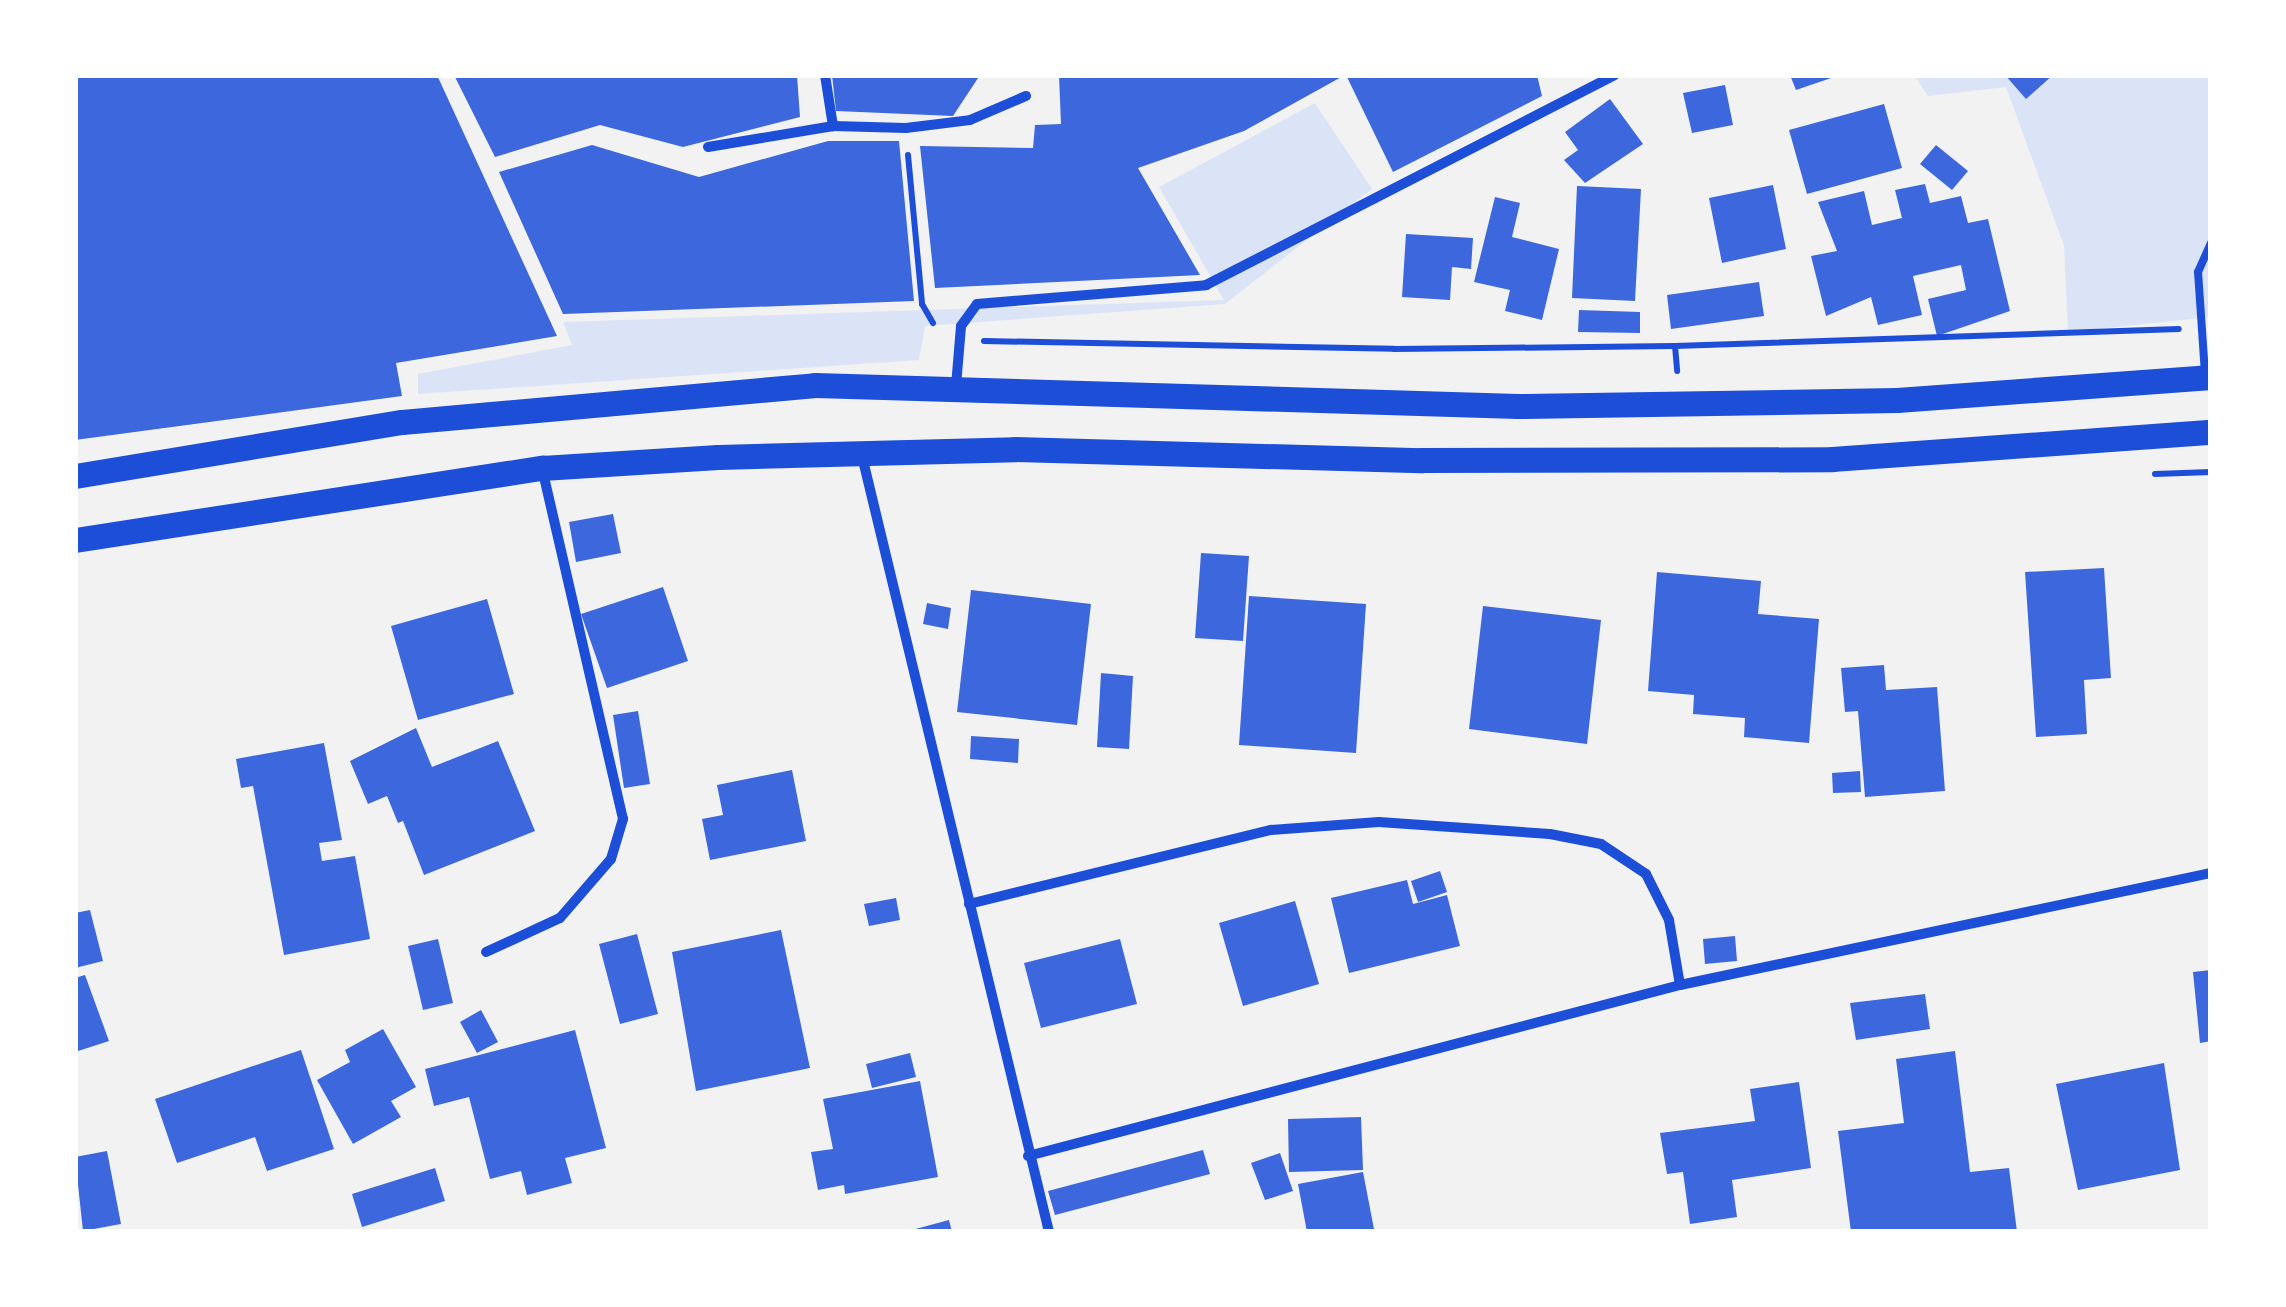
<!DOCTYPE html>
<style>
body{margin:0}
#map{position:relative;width:2286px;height:1307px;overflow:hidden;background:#f2f2f2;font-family:"Work Sans",sans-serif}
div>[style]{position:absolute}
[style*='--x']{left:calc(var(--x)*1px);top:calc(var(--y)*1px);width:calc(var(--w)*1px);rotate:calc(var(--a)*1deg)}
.green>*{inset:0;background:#dbe4f7}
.building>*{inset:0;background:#3d67dc}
.path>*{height:6px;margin:-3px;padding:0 3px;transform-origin:3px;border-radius:3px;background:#1d4ed8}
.service>*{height:8px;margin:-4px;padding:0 4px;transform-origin:4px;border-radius:4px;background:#1d4ed8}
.minor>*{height:10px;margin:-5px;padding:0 5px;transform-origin:5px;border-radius:5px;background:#1d4ed8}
.primary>*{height:25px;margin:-12.5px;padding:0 12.5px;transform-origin:12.5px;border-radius:12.5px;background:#1d4ed8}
span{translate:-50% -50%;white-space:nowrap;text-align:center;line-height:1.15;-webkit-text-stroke:8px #fff;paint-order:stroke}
.frame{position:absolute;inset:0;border:78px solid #fff;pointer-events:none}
</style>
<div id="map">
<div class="green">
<i style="clip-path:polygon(1914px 75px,2211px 75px,2211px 317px,2068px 332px,2064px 246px,2006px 87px,1928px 96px)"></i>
<i style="clip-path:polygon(1315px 103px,1372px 189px,1225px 304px,925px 326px,919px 360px,418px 394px,418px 374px,572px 345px,563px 322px,1224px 300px,1159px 187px)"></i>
</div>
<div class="building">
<i style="clip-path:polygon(75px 75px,437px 75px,557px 336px,396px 363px,402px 396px,75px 440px)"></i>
<i style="clip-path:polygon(454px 75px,797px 75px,800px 117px,683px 147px,600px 125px,495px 157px)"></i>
<i style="clip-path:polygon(832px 75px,980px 75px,953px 116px,836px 111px)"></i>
<i style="clip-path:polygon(1059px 75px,1345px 75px,1244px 131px,1138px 168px,1200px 275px,935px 288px,920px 146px,1033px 148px,1035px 125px,1061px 124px)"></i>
<i style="clip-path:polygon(1346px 75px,1537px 75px,1542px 96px,1393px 172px)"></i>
<i style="clip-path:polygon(1790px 75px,1837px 75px,1837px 76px,1796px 90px)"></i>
<i style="clip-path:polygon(2005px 75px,2053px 75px,2026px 99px)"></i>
<i style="clip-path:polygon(1725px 85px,1733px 125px,1692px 133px,1683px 93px)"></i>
<i style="clip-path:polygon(1610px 99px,1643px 144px,1585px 183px,1564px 160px,1578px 150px,1565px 132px)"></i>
<i style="clip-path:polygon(1884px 104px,1902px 168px,1807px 194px,1789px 130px)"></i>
<i style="clip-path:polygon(828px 141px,899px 141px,914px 301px,563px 314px,499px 172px,592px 145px,699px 177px)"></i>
<i style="clip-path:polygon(1936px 145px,1968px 171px,1952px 190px,1920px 164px)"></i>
<i style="clip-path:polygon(1925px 184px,1930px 203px,1961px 196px,1968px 223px,1988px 219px,2010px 311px,1937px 336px,1928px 299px,1966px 290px,1961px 265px,1913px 276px,1922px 315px,1878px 325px,1871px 297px,1826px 316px,1811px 256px,1837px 251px,1818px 202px,1864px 191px,1872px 225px,1902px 218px,1895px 190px)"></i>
<i style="clip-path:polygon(1773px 185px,1786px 249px,1722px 263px,1709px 198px)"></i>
<i style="clip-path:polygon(1577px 186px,1641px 189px,1635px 301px,1572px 298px)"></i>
<i style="clip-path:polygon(1495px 197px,1520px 203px,1512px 237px,1559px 249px,1542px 320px,1505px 311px,1510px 290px,1474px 282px)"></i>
<i style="clip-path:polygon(1406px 234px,1473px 238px,1471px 269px,1452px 267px,1450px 300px,1402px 297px)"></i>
<i style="clip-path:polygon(1759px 282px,1764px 316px,1671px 329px,1667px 295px)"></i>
<i style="clip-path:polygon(1579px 310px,1640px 312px,1640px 333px,1578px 332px)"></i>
<i style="clip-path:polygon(613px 514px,621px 553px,576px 562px,569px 522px)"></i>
<i style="clip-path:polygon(1201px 553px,1249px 556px,1243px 641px,1195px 638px)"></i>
<i style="clip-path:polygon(2104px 568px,2111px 678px,2084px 680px,2087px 734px,2036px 737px,2025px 572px)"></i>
<i style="clip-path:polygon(1657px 572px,1761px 581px,1758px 614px,1819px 619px,1809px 743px,1744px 737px,1745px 718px,1693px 714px,1694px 695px,1648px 691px)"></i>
<i style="clip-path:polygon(663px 587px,688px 661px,607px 688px,581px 614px)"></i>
<i style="clip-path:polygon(971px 590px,1091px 604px,1077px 725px,957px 712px)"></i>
<i style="clip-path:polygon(1249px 596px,1366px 604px,1356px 753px,1239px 745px)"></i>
<i style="clip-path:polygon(487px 599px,514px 694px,418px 720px,391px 626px)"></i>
<i style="clip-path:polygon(927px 603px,951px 608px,948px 629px,923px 624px)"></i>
<i style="clip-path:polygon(1483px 606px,1601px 620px,1587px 744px,1469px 729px)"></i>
<i style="clip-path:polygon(1884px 665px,1886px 690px,1937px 687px,1945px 791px,1865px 797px,1858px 711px,1845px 712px,1841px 668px)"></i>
<i style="clip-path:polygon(1101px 673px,1133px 676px,1129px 749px,1097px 747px)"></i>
<i style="clip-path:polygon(638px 711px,650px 784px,624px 788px,613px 715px)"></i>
<i style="clip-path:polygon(416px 728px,432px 767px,498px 741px,535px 831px,424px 875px,403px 821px,398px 823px,387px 796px,368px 804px,350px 761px)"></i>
<i style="clip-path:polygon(971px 736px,1019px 739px,1018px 763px,970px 759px)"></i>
<i style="clip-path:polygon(324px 743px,342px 840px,319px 843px,322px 861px,355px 856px,370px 939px,284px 955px,253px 786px,241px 788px,236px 759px)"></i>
<i style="clip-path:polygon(792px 770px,806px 841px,710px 860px,702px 819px,723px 815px,717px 785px)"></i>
<i style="clip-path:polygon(1860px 771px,1861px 792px,1833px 793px,1832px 773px)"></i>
<i style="clip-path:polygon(1440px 871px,1447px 892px,1418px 902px,1411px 881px)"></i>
<i style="clip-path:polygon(1407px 880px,1413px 904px,1447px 895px,1460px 946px,1349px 973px,1331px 898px)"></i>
<i style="clip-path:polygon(896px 898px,900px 920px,869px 926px,864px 904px)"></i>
<i style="clip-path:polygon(1295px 901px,1319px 984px,1243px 1006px,1219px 923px)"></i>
<i style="clip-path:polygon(90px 910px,103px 961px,75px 968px,75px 913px)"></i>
<i style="clip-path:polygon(781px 930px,810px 1068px,696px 1091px,672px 952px)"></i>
<i style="clip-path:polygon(637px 934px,658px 1014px,620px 1024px,599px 944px)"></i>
<i style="clip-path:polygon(1735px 936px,1737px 961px,1705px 964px,1703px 939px)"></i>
<i style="clip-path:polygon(438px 939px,453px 1003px,423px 1010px,408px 946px)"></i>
<i style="clip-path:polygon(1120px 939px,1137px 1004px,1041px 1028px,1024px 963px)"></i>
<i style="clip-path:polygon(2211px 970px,2211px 1041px,2200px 1043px,2193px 972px)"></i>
<i style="clip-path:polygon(85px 975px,109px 1041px,75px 1052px,75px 978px)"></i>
<i style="clip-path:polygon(1925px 994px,1930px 1029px,1856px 1040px,1850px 1003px)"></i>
<i style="clip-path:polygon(481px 1010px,498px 1042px,477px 1053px,460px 1022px)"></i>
<i style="clip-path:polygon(383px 1029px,416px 1087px,391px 1101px,401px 1117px,353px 1144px,317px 1080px,350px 1062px,345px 1050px)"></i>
<i style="clip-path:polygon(575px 1030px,606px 1148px,565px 1158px,572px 1183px,527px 1195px,521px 1171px,490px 1179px,469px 1097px,434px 1106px,425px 1069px)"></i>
<i style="clip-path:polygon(301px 1050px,334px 1149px,267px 1171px,255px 1137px,177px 1163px,155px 1099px)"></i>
<i style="clip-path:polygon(1955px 1051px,1970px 1172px,2009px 1168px,2017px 1232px,1851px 1232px,1838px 1131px,1904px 1123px,1896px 1059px)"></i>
<i style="clip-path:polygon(910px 1053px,916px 1077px,872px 1088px,866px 1064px)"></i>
<i style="clip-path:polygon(2164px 1063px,2180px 1170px,2078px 1190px,2056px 1084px)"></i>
<i style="clip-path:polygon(920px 1081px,938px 1177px,845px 1194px,844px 1185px,818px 1190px,811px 1152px,833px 1149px,823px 1099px)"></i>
<i style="clip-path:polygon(1799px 1082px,1811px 1168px,1732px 1180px,1737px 1217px,1690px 1224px,1683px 1172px,1667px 1174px,1660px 1133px,1755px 1121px,1750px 1089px)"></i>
<i style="clip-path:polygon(1361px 1117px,1363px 1170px,1289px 1172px,1288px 1119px)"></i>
<i style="clip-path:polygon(1203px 1150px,1210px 1174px,1055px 1215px,1048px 1191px)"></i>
<i style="clip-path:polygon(107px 1151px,121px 1224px,83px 1231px,75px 1157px)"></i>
<i style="clip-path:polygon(1280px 1153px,1293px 1191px,1265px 1200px,1251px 1163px)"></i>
<i style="clip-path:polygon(435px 1168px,445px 1201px,362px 1227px,352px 1194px)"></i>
<i style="clip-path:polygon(1363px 1172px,1374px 1229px,1307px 1232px,1298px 1184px)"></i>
<i style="clip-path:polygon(949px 1220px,952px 1232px,908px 1232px,908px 1231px)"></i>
</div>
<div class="path">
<i style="--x:908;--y:155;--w:150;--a:84.6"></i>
<i style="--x:922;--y:304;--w:22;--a:60"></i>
<i style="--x:984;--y:341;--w:410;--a:1.1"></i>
<i style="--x:1394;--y:349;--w:281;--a:-0.6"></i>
<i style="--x:1675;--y:346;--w:25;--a:85"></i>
<i style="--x:1675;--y:346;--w:504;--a:-1.93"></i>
<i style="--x:2155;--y:474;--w:56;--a:-2"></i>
</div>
<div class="service">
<i style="--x:2205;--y:374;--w:102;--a:-93.9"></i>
<i style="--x:2198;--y:272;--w:32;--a:-66"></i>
</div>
<div class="minor">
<i style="--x:825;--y:75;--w:52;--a:81.1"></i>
<i style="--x:708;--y:147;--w:127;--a:-9.5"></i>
<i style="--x:833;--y:126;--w:73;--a:1.6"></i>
<i style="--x:906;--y:128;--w:64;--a:-7.1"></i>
<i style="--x:970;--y:120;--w:61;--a:-23.2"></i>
<i style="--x:956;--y:386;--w:60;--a:-85.2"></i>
<i style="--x:961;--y:326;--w:27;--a:-54"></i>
<i style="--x:977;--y:304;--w:230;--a:-4.7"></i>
<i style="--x:1206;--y:285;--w:459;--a:-27.2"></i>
<i style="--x:862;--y:456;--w:798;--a:76.45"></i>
<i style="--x:969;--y:904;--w:311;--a:-13.8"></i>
<i style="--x:1271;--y:830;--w:108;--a:-4.2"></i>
<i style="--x:1379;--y:822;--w:171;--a:4"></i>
<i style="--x:1550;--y:834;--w:52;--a:11.1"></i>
<i style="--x:1601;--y:844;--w:54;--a:33.7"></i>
<i style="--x:1646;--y:874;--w:51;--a:63.4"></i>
<i style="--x:1669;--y:920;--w:66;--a:80.4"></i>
<i style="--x:486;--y:952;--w:81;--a:-24.7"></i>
<i style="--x:560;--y:918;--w:78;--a:-49.2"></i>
<i style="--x:611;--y:859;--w:42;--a:-73.3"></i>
<i style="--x:623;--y:819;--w:359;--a:-103"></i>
<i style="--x:1028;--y:1156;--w:674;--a:-14.7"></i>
<i style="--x:1680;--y:985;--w:543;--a:-11.91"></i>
</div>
<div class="primary">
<i style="--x:75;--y:476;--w:331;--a:-9.4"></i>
<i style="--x:402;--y:422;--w:415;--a:-5.1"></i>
<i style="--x:815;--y:385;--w:703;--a:1.71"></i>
<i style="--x:1518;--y:406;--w:379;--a:-0.9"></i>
<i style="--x:1897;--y:400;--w:315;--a:-4.2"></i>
<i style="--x:75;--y:540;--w:473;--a:-8.8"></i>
<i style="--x:542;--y:468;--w:176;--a:-3.6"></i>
<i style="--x:718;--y:457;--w:297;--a:-1.5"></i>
<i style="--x:1015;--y:449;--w:406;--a:1.6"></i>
<i style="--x:1421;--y:460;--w:411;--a:-0.1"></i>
<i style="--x:1832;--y:459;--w:380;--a:-4.1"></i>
</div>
<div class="frame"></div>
</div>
